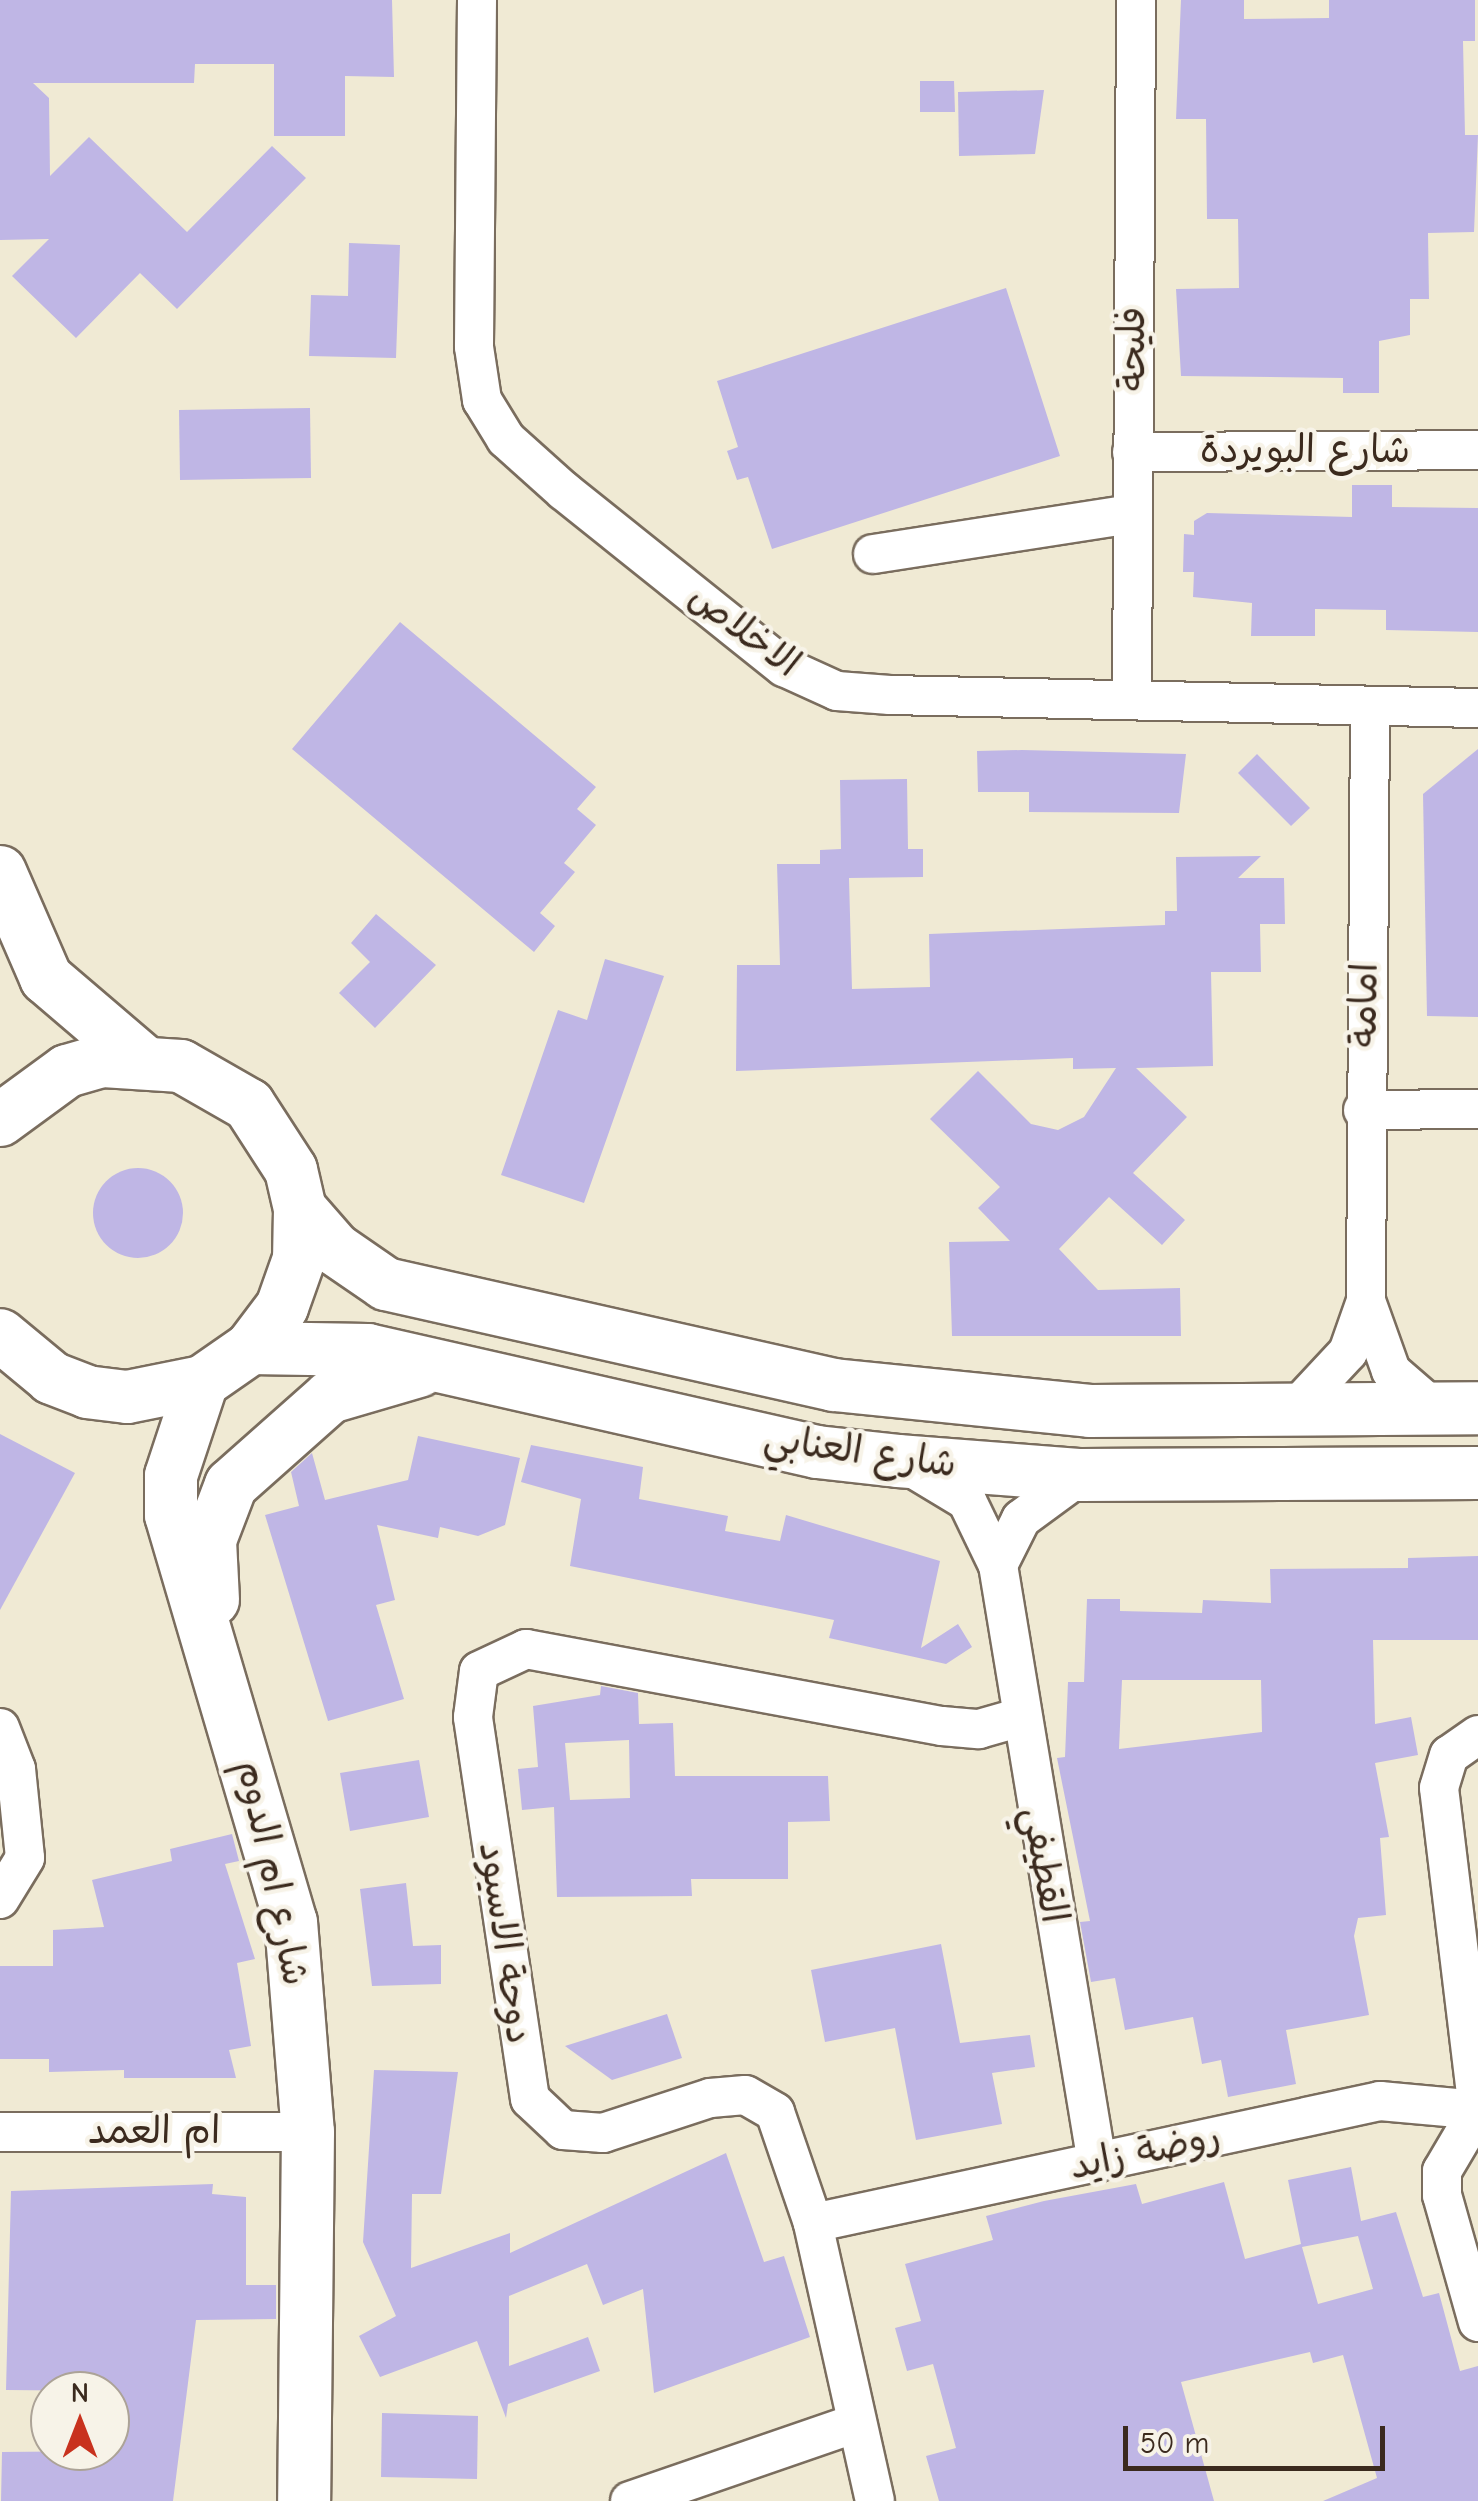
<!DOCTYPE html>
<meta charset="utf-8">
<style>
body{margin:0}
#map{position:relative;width:1478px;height:2501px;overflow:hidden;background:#f0ead4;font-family:"Comic Neue","Playpen Sans Arabic",sans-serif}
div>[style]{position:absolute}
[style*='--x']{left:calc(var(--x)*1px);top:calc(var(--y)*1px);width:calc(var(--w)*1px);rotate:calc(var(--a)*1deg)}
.building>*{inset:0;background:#bfb6e5}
.round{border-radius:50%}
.roads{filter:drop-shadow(2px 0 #7a6d5e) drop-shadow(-2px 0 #7a6d5e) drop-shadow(0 2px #7a6d5e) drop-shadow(0 -2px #7a6d5e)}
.street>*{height:38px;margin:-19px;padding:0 19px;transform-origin:19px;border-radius:19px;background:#fff}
.secondary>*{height:52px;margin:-26px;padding:0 26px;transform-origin:26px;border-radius:26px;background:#fff}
span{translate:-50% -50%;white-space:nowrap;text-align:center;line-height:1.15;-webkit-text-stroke:9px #f7f3e8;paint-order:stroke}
.street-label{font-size:38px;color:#3b2a1e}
.north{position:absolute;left:30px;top:2371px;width:100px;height:100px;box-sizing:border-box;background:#f7f3e8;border:2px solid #aca397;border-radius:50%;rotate:0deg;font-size:28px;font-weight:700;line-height:40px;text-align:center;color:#3b2a1e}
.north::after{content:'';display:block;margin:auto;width:35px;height:45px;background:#c8321e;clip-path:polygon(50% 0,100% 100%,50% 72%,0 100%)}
.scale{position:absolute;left:1123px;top:2426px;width:262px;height:45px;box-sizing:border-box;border:5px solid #3b2a1e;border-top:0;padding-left:12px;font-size:30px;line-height:35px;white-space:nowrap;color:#3b2a1e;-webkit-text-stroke:8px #f7f3e8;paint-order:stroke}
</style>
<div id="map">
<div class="building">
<i style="clip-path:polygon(0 0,392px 0,394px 77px,345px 76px,345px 136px,274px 136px,274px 64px,195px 64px,194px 83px,33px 83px,49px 98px,50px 176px,89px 137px,187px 232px,272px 146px,306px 178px,177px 309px,140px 273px,76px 338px,12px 276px,49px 239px,0 240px)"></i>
<i style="clip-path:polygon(1181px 0,1244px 0,1244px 19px,1329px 18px,1329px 0,1475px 0,1475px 41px,1463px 41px,1465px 135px,1478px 135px,1474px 232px,1428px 233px,1429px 299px,1410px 299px,1410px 335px,1379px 341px,1379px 393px,1343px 393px,1343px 378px,1181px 376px,1176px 289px,1239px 288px,1238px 219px,1207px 219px,1206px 119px,1176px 119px)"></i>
<i style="clip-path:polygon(920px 81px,954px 81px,955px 112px,920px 112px)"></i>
<i style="clip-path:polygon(1044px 90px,1035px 154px,959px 156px,958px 92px)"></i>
<i style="clip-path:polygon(349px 243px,400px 245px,396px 358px,309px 356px,311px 295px,348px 296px)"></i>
<i style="clip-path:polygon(1006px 288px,1060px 456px,772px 549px,748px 477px,737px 480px,727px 451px,738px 447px,717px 381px)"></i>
<i style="clip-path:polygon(310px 408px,311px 478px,180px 480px,179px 410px)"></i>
<i style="clip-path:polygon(1352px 485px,1392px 485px,1392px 507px,1478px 508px,1478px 632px,1386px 630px,1386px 610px,1315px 609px,1315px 636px,1251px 636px,1252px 603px,1193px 597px,1194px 572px,1183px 572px,1184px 534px,1194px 535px,1194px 521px,1207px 513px,1352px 517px)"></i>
<i style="clip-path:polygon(400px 622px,596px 787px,577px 809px,596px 825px,564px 863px,575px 872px,540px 913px,555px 926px,534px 952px,292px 749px)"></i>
<i style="clip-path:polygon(1478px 749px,1478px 1017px,1427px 1016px,1423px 794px)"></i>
<i style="clip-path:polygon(1022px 750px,1186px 754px,1179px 813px,1029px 812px,1029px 792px,978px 792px,977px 751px)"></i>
<i style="clip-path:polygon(1257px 754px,1310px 808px,1291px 826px,1238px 773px)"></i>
<i style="clip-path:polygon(907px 779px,908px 849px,923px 849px,923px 877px,849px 878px,852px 989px,930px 987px,929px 934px,1165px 925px,1165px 911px,1177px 911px,1176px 857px,1261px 856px,1238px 878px,1284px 878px,1285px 924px,1260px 924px,1261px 972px,1211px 972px,1213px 1066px,1136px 1068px,1187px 1117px,1133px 1173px,1185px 1220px,1162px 1245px,1109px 1197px,1059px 1249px,1098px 1290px,1180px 1288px,1181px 1336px,952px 1336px,949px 1242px,1010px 1241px,978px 1208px,1000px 1187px,930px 1119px,978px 1071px,1031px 1124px,1058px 1130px,1084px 1117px,1116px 1068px,1073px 1069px,1073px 1058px,736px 1071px,737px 965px,780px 965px,777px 864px,820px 864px,820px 850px,841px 849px,840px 780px)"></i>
<i style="clip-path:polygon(376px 914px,436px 965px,375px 1028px,339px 993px,370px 962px,351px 943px)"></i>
<i style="clip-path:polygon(605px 959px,664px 976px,584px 1203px,501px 1175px,558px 1010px,587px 1020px)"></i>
<i class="round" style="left:93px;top:1168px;width:90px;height:90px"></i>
<i style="clip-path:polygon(0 1434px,75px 1473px,0 1610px)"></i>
<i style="clip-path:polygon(418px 1436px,520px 1458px,505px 1525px,478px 1536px,440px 1527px,438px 1538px,377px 1525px,395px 1600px,376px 1605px,404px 1699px,328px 1721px,265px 1515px,299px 1506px,291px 1472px,312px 1453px,325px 1500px,408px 1480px)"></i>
<i style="clip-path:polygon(531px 1445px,643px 1467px,639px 1499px,728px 1516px,725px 1531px,780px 1541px,786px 1515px,940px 1561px,921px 1648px,958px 1624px,972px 1647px,946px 1664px,829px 1638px,834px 1620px,570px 1566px,581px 1499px,521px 1482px)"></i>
<i style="clip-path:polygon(evenodd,1478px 1556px,1478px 1640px,1373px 1640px,1375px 1724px,1411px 1717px,1418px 1755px,1375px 1763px,1389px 1837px,1380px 1838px,1386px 1915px,1358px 1918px,1354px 1936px,1369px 2015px,1286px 2030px,1296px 2084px,1228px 2097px,1221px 2060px,1202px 2064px,1193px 2017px,1125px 2030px,1115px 1978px,1091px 1982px,1080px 1922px,1090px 1921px,1057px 1758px,1065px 1757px,1068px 1682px,1084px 1682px,1087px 1599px,1120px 1599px,1120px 1611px,1202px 1613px,1203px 1600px,1271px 1603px,1270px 1569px,1408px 1568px,1408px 1558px,1478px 1556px,1122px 1680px,1261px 1680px,1262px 1732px,1119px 1749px,1122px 1680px)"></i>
<i style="clip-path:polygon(evenodd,601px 1686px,638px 1693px,639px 1724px,673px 1723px,675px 1776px,828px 1776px,830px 1821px,788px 1822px,788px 1879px,691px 1879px,692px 1896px,557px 1897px,554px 1807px,522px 1810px,518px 1769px,538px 1767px,533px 1706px,600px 1695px,601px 1686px,629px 1740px,630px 1798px,570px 1800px,565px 1743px,629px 1740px)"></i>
<i style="clip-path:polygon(419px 1760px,429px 1817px,350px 1831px,340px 1773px)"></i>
<i style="clip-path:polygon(232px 1834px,239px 1861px,225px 1864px,255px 1959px,237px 1963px,251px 2046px,229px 2050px,236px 2078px,124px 2078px,124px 2070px,49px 2072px,49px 2059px,0 2059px,0 1966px,53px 1966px,53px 1930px,104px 1927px,92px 1880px,172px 1861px,170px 1849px)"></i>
<i style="clip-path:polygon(406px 1883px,413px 1946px,441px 1945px,441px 1984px,372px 1986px,360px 1889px)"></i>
<i style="clip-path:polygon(941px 1944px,960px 2043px,1030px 2035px,1035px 2067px,992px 2073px,1002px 2124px,916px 2140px,895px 2028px,825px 2042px,811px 1970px)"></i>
<i style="clip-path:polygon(667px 2014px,682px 2058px,612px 2080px,565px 2046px)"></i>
<i style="clip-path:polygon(374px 2070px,458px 2072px,441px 2194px,412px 2194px,411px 2268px,510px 2233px,510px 2253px,726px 2153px,764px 2262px,784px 2256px,810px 2337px,654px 2393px,643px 2289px,603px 2305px,587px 2264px,509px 2296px,509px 2366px,588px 2337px,600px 2371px,508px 2404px,506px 2418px,477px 2341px,380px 2377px,359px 2336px,396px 2316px,363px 2242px)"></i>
<i style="clip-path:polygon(evenodd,1351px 2167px,1361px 2221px,1396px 2212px,1423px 2297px,1439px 2293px,1460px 2371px,1478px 2366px,1478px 2501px,1323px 2501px,1377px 2478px,1343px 2355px,1313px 2363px,1310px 2352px,1181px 2382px,1214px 2501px,939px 2501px,926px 2456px,956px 2448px,933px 2364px,907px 2371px,895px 2328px,921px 2321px,905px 2264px,993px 2240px,986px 2216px,1044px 2201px,1136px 2184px,1142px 2204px,1224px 2182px,1245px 2259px,1301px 2244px,1288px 2180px,1351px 2167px,1358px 2236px,1373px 2289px,1318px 2304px,1302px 2247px,1358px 2236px)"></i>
<i style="clip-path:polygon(213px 2184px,212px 2194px,246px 2197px,246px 2285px,276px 2285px,276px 2319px,196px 2320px,173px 2501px,1px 2501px,2px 2452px,110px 2451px,110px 2391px,6px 2390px,11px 2191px)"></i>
<i style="clip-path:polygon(382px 2413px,478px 2416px,477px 2479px,381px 2477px)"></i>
</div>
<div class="roads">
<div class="street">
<i style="--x:477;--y:0;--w:347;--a:90.5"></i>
<i style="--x:474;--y:347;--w:54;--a:81.4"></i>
<i style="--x:482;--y:400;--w:46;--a:58.4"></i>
<i style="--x:506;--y:439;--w:78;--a:41.9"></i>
<i style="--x:564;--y:491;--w:282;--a:38.7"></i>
<i style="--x:784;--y:667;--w:58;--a:24.4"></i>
<i style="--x:837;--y:691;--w:53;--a:4.3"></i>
<i style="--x:890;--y:695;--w:588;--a:1.27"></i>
<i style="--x:1132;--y:452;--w:346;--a:-0.3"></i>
<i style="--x:873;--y:554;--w:262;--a:-8.8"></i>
<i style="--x:1132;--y:698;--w:698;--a:-89.67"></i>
<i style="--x:1370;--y:708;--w:593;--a:90.39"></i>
<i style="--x:1366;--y:1301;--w:74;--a:70.3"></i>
<i style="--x:1391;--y:1371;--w:60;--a:40.9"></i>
<i style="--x:1363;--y:1110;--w:115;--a:-0.5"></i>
<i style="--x:1293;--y:1411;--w:81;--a:-47"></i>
<i style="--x:1348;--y:1352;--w:54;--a:-70.6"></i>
<i style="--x:914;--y:1469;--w:62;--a:31.1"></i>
<i style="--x:967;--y:1501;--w:71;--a:64.2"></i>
<i style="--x:998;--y:1565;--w:606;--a:80.6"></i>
<i style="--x:998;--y:1565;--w:51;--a:-63.4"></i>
<i style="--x:1021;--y:1519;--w:74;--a:-36.3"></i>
<i style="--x:0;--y:1728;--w:44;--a:68.7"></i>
<i style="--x:16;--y:1769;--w:89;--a:84.2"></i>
<i style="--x:25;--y:1858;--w:48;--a:121.4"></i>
<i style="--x:1478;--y:1735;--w:35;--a:145"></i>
<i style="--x:1449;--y:1755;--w:34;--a:107"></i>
<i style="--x:1439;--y:1788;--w:324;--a:83.1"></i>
<i style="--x:1478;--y:2110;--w:71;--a:120.5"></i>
<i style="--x:1442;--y:2171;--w:24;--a:90"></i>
<i style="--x:1442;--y:2195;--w:132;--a:74.2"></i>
<i style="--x:0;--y:2132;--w:308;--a:0"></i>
<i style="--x:813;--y:2223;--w:580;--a:-12.14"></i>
<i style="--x:1380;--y:2101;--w:98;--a:5.2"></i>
<i style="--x:630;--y:2501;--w:237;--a:-19"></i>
<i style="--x:875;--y:2501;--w:285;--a:-102.6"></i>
<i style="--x:813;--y:2223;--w:117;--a:-108.9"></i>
<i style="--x:775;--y:2112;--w:34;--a:-150"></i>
<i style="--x:745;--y:2095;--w:35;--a:175"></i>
<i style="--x:710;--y:2098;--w:113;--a:161.9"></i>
<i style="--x:603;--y:2133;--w:40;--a:-175.7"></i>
<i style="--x:563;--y:2130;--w:45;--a:-136.8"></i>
<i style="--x:530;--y:2099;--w:386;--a:-98.5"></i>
<i style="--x:473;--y:1717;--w:46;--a:-82.6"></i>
<i style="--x:479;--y:1671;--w:52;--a:-25.1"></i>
<i style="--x:526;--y:1649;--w:423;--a:10.5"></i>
<i style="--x:942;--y:1726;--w:37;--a:5"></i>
<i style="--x:979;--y:1729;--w:41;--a:-15.8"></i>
</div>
<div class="secondary">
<i style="--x:0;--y:872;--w:116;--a:66.5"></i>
<i style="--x:46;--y:978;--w:125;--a:40.5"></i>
<i style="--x:0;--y:1120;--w:83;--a:-36.2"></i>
<i style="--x:67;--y:1071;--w:37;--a:-16"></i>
<i style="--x:103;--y:1061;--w:78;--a:3.7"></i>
<i style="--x:181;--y:1066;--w:78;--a:29.8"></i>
<i style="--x:249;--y:1105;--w:77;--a:57.1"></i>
<i style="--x:291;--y:1170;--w:40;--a:77"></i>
<i style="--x:300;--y:1209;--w:50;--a:91.1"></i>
<i style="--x:299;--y:1259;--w:51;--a:109.5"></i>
<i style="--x:282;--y:1307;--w:51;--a:127.1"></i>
<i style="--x:251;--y:1348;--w:60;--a:145.2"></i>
<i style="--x:202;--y:1382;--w:76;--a:168.7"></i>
<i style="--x:127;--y:1397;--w:39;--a:-173"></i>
<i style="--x:88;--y:1392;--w:39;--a:-159"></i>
<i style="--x:52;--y:1378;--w:67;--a:-140.4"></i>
<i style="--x:300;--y:1209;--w:53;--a:48.8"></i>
<i style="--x:335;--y:1249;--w:62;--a:34.5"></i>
<i style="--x:386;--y:1284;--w:459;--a:12.7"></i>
<i style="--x:834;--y:1385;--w:257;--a:5.8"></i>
<i style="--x:1090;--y:1411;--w:388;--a:-0.4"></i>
<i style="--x:251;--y:1348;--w:117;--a:1"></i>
<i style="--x:368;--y:1350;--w:460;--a:12.8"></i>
<i style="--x:817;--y:1452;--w:81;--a:6.3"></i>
<i style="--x:898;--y:1461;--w:184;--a:4.4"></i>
<i style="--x:1081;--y:1475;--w:397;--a:-0.3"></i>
<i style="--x:202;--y:1382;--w:99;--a:108.3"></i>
<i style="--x:171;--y:1476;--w:39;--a:90"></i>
<i style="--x:171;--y:1515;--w:424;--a:73.6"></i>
<i style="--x:291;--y:1922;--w:211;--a:85.4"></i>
<i style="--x:308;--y:2132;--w:369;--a:90.6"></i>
<i style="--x:213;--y:1600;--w:60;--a:-92.9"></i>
<i style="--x:210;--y:1540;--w:59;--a:-69.1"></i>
<i style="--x:231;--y:1485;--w:132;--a:-41.6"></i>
<i style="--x:330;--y:1397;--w:93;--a:-16.3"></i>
</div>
</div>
<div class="street-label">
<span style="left:1133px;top:349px;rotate:-90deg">فليحة</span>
<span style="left:1305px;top:451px">شارع البويردة</span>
<span style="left:744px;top:631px;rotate:37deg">الاخلاص</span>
<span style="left:1365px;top:1005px;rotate:-89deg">امامة</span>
<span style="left:860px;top:1452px;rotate:8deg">شارع العنابي</span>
<span style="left:1044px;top:1865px;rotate:80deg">القطيفي</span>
<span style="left:272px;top:1873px;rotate:78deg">شارع ام الدوم</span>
<span style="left:505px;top:1943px;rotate:82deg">دوحة الاسيود</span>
<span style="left:154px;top:2132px">ام العمد</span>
<span style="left:1145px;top:2152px;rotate:-12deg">روضة زايد</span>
</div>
<div class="north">N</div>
<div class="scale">50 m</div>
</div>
